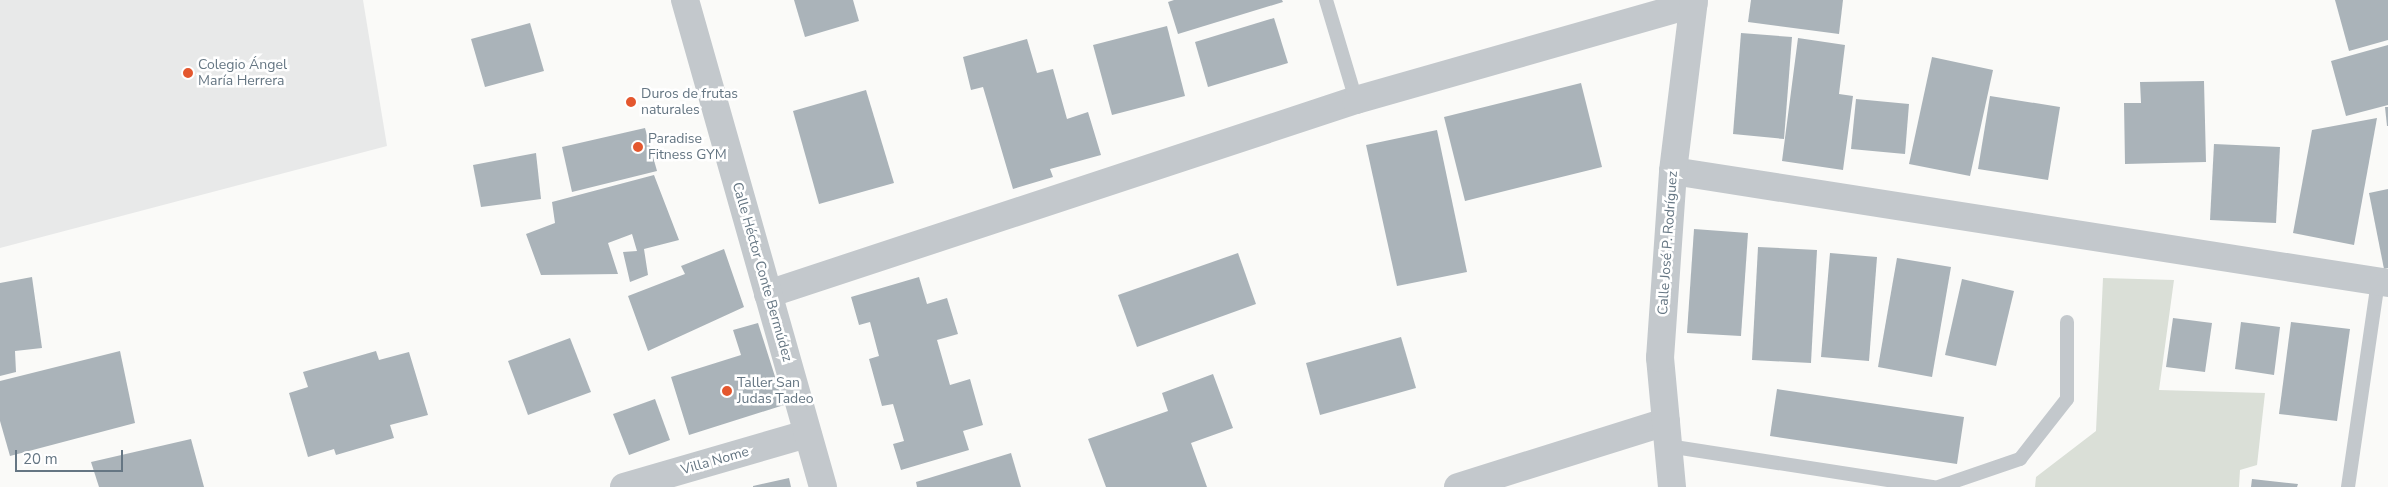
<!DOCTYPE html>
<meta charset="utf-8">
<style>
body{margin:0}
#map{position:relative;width:2388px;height:487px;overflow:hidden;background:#fafaf8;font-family:"Nunito Sans",sans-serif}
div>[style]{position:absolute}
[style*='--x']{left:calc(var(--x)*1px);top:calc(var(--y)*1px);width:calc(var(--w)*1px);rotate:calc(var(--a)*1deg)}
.built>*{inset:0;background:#e8e9e9}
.green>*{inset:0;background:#dadfd7}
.building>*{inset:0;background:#aab3b9}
.service>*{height:14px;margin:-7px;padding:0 7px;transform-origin:7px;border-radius:7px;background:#c3c8cc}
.minor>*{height:28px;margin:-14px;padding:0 14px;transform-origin:14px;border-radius:14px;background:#c3c8cc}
.tertiary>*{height:28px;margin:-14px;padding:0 14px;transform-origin:14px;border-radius:14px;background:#c3c8cc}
.dots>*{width:14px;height:14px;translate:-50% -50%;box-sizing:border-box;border:2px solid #fff;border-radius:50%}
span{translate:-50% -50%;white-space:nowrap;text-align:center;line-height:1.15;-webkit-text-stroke:5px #fff;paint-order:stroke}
.poi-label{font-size:14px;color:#657683}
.left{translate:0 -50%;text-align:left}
.street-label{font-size:14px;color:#657683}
.scale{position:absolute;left:15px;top:450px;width:108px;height:22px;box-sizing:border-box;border:2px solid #657683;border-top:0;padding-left:6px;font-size:15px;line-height:18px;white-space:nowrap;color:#657683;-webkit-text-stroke:4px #fff;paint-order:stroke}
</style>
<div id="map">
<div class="built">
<i style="clip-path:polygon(0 0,363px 0,387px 146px,0 248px)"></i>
</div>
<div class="green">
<i style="clip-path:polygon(2103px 278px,2174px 280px,2159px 390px,2265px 393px,2257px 465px,2240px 470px,2239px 487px,2035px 487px,2036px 477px,2096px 431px)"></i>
</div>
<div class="building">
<i style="clip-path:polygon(794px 0,853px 0,859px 21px,805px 37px)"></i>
<i style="clip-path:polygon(1174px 0,1282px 0,1283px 2px,1178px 34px,1168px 2px)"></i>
<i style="clip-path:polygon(1751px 0,1843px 0,1839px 34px,1748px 22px)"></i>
<i style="clip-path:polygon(2335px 0,2388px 0,2388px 40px,2349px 51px)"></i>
<i style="clip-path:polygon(1274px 18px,1288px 63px,1208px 87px,1195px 42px)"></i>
<i style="clip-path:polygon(530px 23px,544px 71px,485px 87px,471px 39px)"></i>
<i style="clip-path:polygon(1167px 26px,1185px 96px,1112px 115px,1093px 45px)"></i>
<i style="clip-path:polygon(1741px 33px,1792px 37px,1784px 139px,1733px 134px)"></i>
<i style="clip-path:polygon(1798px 38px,1845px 45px,1839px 94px,1853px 96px,1843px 170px,1782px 161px)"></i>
<i style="clip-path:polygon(1027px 39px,1037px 73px,1053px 69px,1067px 119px,1088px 112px,1101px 155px,1050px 169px,1053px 177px,1013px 189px,983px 87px,971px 90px,963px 57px)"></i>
<i style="clip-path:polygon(2388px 45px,2388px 105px,2346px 116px,2331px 61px)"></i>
<i style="clip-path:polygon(1932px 57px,1993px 70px,1970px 176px,1909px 164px)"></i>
<i style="clip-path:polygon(2204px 81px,2206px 162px,2125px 164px,2124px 103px,2141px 103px,2140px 82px)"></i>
<i style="clip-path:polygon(1581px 83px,1602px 167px,1465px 201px,1444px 117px)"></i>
<i style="clip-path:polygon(866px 90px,894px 183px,819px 204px,793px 111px)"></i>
<i style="clip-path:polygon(1990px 96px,2060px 107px,2048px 180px,1978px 169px)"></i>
<i style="clip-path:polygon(1856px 99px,1909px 104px,1905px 154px,1851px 149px)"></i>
<i style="clip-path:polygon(2385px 107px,2388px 107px,2388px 126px,2387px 126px)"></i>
<i style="clip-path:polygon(2377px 118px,2354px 245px,2293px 233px,2312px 130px)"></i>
<i style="clip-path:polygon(645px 128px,657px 171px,572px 192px,562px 147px)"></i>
<i style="clip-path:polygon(1437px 130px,1467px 272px,1397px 286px,1366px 145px)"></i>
<i style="clip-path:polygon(2214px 144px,2280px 147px,2276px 223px,2210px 220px)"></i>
<i style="clip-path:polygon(536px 153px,541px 199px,481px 207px,473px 165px)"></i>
<i style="clip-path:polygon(654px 175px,679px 240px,644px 249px,648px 275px,630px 282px,623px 252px,637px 251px,632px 234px,608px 243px,618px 274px,541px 275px,526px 234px,555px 223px,552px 202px)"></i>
<i style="clip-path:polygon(2388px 189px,2388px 268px,2384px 269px,2369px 193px)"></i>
<i style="clip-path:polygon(1694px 229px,1748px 233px,1741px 336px,1687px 333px)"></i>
<i style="clip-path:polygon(1758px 247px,1817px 250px,1811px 363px,1752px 360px)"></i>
<i style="clip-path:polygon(724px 249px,744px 307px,648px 351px,628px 296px,685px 274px,681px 266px)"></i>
<i style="clip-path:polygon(1238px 253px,1256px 304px,1137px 347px,1118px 295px)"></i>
<i style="clip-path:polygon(1830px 253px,1877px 257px,1869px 361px,1821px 357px)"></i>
<i style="clip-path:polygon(1897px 258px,1951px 267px,1932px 377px,1878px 367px)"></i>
<i style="clip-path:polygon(32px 277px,42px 348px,15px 351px,16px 372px,0 376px,0 283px)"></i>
<i style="clip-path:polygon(919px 277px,927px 304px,947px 298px,958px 334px,937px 340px,950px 385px,970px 379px,983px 425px,963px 431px,969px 450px,901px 470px,893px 444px,904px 441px,893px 404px,882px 406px,869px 359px,879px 356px,870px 322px,859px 325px,851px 297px)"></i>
<i style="clip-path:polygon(1962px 279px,2014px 291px,1996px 366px,1945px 355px)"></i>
<i style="clip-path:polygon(2173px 318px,2212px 323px,2205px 372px,2166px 367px)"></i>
<i style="clip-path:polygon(2241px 322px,2280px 327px,2274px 375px,2235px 369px)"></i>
<i style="clip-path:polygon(2291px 322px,2350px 329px,2337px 421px,2279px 414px)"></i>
<i style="clip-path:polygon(758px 323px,784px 405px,689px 435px,671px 377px,741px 355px,733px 330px)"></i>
<i style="clip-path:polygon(1401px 337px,1416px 388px,1320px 415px,1306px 363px)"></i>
<i style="clip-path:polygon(570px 338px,591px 392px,528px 415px,508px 361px)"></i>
<i style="clip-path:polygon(120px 351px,135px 423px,10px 456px,0 421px,0 381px)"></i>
<i style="clip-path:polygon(376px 351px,379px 360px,409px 352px,428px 415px,390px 425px,394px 438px,336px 455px,334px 449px,308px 457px,289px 393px,308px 387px,303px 372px)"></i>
<i style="clip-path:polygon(1213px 374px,1233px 428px,1191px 443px,1207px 487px,1106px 487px,1088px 439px,1168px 411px,1162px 393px)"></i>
<i style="clip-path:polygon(1777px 389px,1964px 417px,1957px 464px,1770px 436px)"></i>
<i style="clip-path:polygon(655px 399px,670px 440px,629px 455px,613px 414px)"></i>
<i style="clip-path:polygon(191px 439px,204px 487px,99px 487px,91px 462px)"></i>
<i style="clip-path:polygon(1011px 453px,1021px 487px,917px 487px,916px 482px)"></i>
<i style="clip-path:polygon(789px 478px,791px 487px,753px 487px,753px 486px)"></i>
<i style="clip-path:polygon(2252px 479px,2298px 484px,2297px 487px,2251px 487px)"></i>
</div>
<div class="service">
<i style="--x:1326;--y:0;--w:104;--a:73.3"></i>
<i style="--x:1668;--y:446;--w:269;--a:8.8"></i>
<i style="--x:1938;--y:487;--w:87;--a:-18.9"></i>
<i style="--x:2020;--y:459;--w:76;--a:-51.9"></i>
<i style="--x:2067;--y:399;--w:77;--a:-90"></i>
<i style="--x:2348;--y:487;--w:208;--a:-81.7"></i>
</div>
<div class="minor">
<i style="--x:1673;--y:171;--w:724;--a:8.9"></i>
<i style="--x:768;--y:294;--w:619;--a:-18.26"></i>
<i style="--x:1356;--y:100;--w:351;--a:-15.9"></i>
<i style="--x:624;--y:487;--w:191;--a:-16.2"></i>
<i style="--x:1458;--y:487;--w:218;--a:-17.4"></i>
<i style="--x:1672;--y:487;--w:130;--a:-95.3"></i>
<i style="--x:1660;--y:358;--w:187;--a:-86"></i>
<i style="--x:1673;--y:171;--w:172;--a:-83"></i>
</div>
<div class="tertiary">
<i style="--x:685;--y:0;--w:506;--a:74.18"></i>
</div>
<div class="dots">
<i style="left:188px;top:73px;background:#e4572e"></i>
<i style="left:631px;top:102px;background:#e4572e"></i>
<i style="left:638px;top:147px;background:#e4572e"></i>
<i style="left:727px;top:391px;background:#e4572e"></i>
</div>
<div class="poi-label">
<span class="left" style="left:198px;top:73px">Colegio Ángel<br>María Herrera</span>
<span class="left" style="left:641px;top:102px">Duros de frutas<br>naturales</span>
<span class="left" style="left:648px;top:147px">Paradise<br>Fitness GYM</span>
<span class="left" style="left:737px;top:391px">Taller San<br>Judas Tadeo</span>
</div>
<div class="street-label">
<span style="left:1668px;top:243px;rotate:-86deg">Calle José P. Rodríguez</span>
<span style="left:762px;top:272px;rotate:74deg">Calle Héctor Conte Bermúdez</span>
<span style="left:715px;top:461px;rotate:-16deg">Villa Nome</span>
</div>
<div class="scale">20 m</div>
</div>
